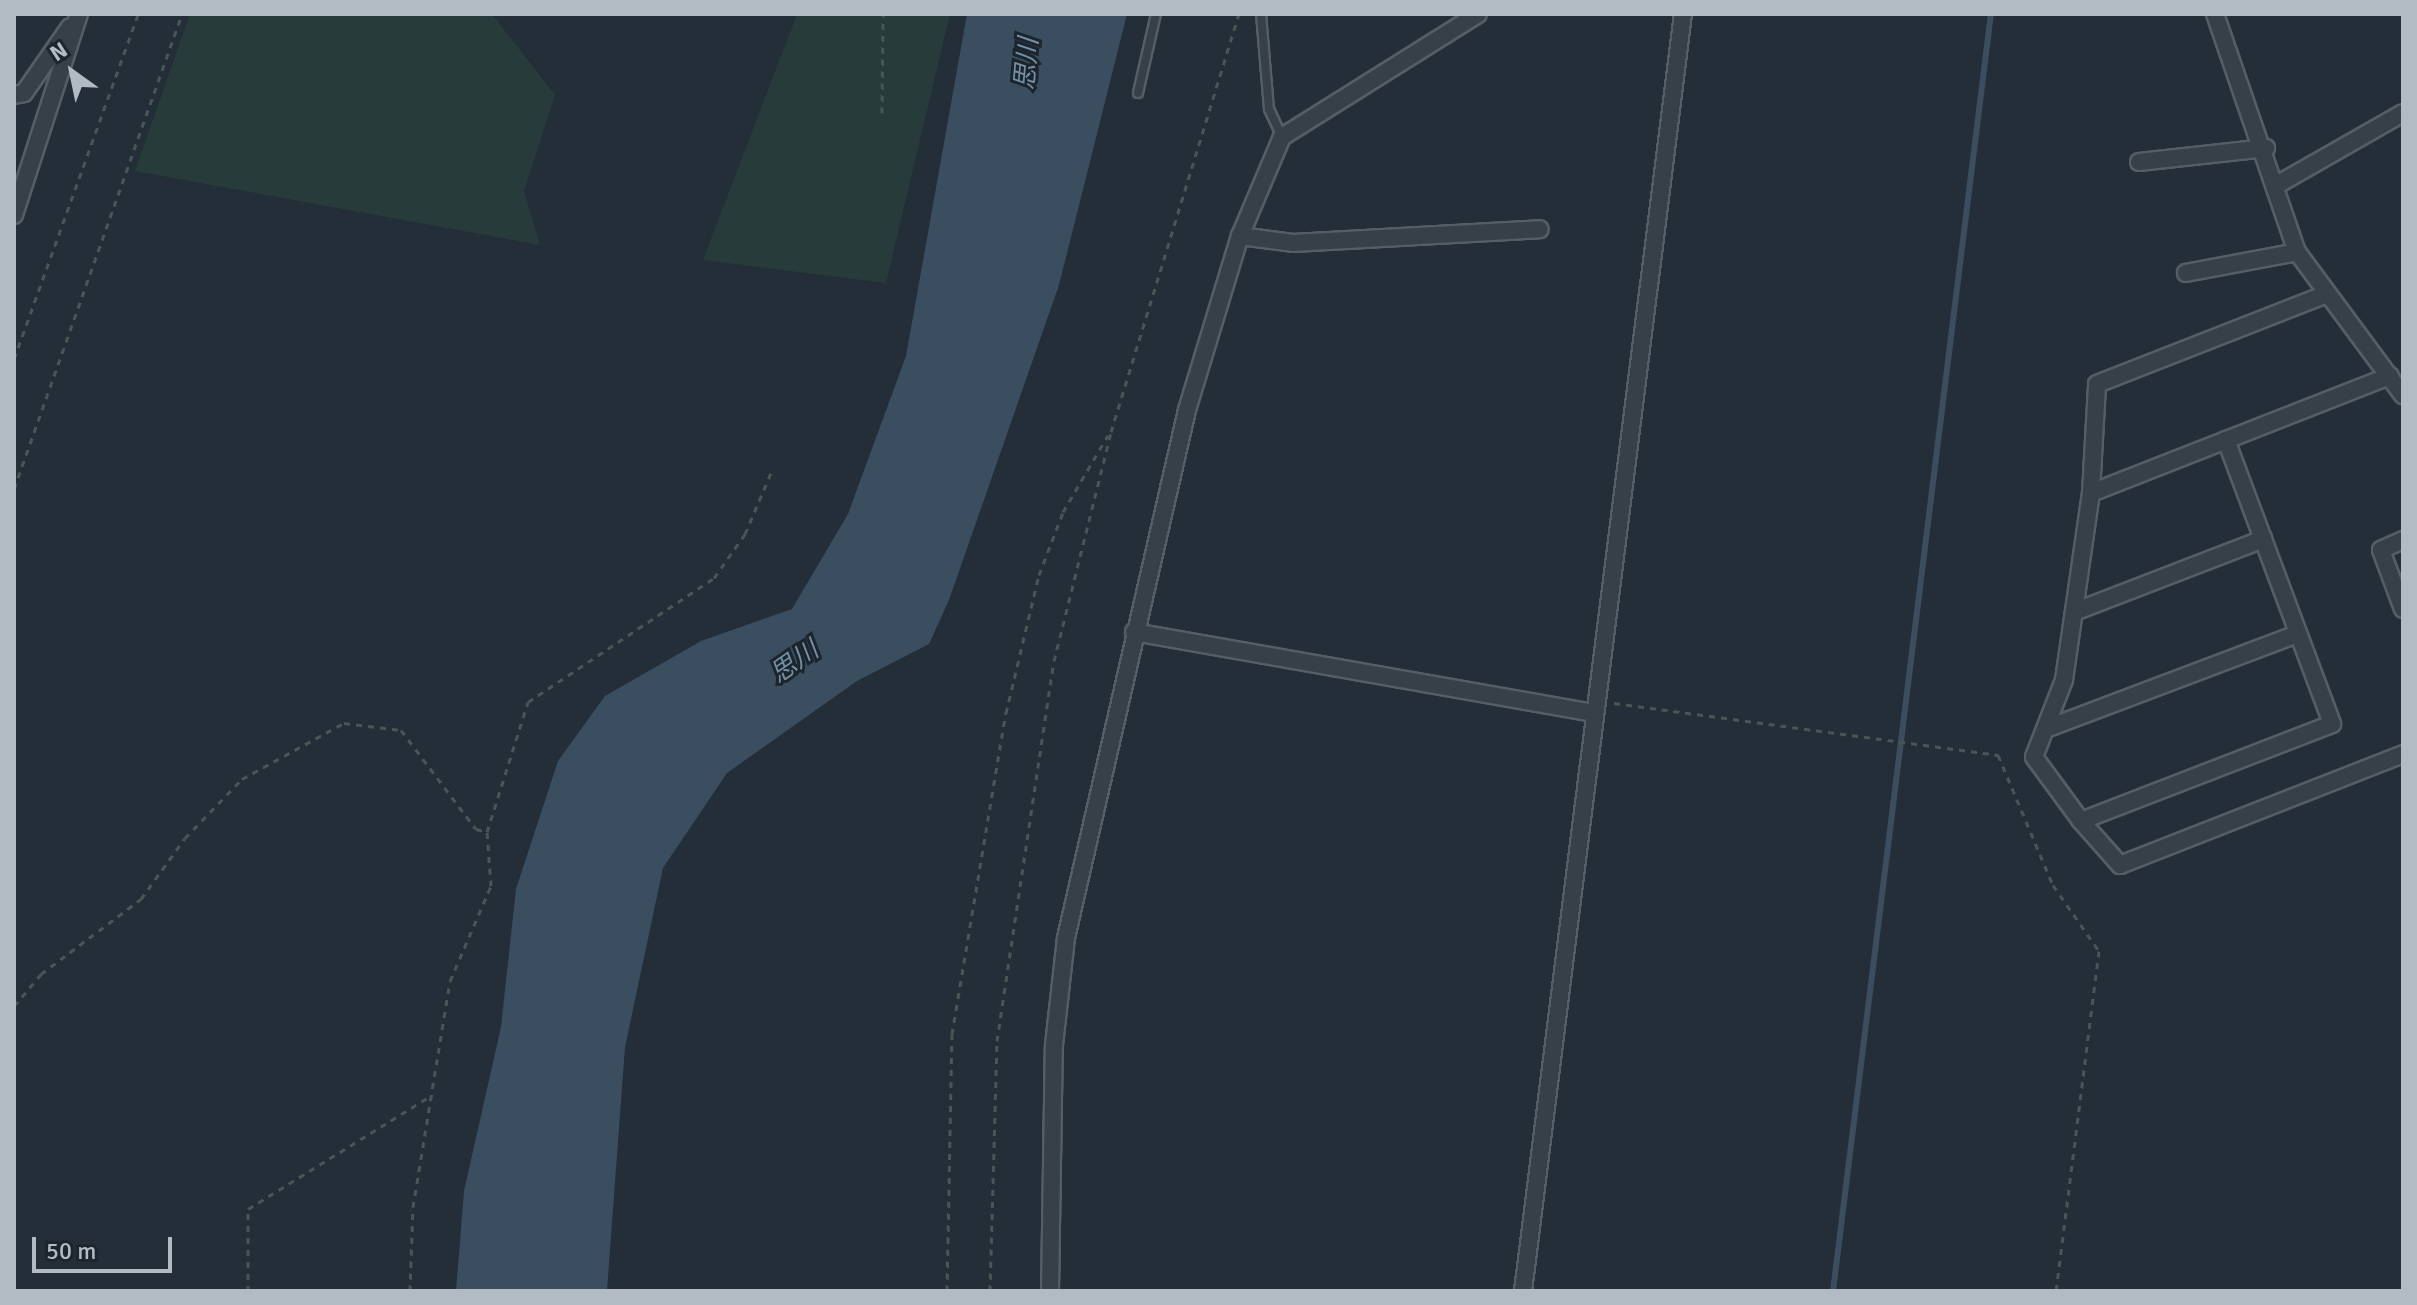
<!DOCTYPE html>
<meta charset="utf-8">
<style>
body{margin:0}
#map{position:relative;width:2417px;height:1305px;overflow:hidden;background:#232e38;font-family:Signika,"Noto Sans JP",sans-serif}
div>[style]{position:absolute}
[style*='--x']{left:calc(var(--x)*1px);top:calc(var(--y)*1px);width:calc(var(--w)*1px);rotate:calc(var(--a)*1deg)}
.green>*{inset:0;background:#263b3a}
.water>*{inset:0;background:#3a4e60}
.stream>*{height:6px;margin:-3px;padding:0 3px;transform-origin:3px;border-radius:3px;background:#3a4e60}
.path>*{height:3px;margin-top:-1.5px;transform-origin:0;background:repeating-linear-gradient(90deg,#455757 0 6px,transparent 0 12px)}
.roads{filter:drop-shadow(2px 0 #555e66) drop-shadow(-2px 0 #555e66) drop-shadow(0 2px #555e66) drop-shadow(0 -2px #555e66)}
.lane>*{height:8px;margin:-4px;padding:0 4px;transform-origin:4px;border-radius:4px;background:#374048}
.street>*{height:16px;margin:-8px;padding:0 8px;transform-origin:8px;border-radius:8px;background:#374048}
span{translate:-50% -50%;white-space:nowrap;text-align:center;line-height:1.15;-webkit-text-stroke:6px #1c252d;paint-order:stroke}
.water-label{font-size:26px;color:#748fa6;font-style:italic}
.frame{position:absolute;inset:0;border:16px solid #b2bbc4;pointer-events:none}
.north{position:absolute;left:32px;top:32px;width:80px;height:80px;-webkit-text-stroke:6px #1c252d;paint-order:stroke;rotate:327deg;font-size:22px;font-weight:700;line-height:32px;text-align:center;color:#b2bbc4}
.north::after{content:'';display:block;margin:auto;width:28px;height:36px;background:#b2bbc4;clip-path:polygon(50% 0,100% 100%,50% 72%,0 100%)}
.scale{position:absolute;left:32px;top:1237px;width:140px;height:36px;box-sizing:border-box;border:4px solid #b2bbc4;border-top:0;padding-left:10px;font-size:24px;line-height:28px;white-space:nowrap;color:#b2bbc4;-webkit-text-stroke:6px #1c252d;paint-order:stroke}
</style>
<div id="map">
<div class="green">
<i style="clip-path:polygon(190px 14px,492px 14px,555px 95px,524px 191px,540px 245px,135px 171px)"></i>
<i style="clip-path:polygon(797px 14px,950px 14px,886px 283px,703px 260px)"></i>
</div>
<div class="water">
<i style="clip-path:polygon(967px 14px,1127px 14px,1059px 285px,949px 600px,929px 644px,857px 681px,727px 773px,663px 868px,625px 1047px,607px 1291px,456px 1291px,464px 1191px,501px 1027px,516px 889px,558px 761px,605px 696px,701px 641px,792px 609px,848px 514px,906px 356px)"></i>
</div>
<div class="stream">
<i style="--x:1833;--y:1291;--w:1287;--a:-82.95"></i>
</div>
<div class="path">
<i style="--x:882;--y:113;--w:99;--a:-89.4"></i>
<i style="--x:14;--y:359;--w:367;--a:-70.2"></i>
<i style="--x:14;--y:489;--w:504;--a:-70.52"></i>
<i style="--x:1614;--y:703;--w:388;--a:7.7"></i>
<i style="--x:1998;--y:755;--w:141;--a:67.1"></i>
<i style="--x:2053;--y:885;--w:80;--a:55.1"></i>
<i style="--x:2099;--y:951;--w:343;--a:97.2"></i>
<i style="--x:14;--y:1006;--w:42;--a:-49.8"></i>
<i style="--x:41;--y:974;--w:125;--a:-36.9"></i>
<i style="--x:141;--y:899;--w:75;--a:-54.2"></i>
<i style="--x:185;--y:838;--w:82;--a:-46"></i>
<i style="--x:242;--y:779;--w:116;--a:-28.8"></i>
<i style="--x:344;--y:723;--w:57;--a:7"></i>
<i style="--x:401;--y:730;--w:124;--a:52.9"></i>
<i style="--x:476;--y:829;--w:11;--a:15"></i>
<i style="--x:248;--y:1291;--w:82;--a:-90"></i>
<i style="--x:248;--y:1209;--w:216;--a:-31.8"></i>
<i style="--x:410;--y:1291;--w:84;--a:-88"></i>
<i style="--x:413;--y:1207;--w:229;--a:-80.7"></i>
<i style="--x:450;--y:981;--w:103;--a:-66.7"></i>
<i style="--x:491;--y:886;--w:54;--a:-94.2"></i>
<i style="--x:487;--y:832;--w:136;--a:-72.5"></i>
<i style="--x:528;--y:702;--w:224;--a:-33.7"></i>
<i style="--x:714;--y:578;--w:54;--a:-54.8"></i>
<i style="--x:745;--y:534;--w:72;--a:-67"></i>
<i style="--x:947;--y:1291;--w:257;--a:-88.9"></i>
<i style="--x:952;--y:1034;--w:326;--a:-80.5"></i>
<i style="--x:1006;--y:713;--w:142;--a:-76.6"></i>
<i style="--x:1039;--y:575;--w:67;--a:-69.1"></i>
<i style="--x:1063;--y:512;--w:89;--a:-59.7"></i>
<i style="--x:990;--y:1291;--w:250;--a:-88.4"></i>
<i style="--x:997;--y:1041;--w:384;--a:-81.5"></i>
<i style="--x:1054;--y:661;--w:236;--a:-76"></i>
<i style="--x:1111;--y:432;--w:437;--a:-73"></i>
</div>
<div class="roads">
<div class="lane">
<i style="--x:1261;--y:14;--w:95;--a:85.2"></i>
<i style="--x:1269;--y:109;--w:31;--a:65"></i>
<i style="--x:1138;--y:93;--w:81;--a:-77.2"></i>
</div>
<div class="street">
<i style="--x:2215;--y:14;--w:252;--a:71"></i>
<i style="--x:2297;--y:252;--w:178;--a:53.5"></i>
<i style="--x:14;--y:95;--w:10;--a:-11"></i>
<i style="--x:24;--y:93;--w:80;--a:-55.1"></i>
<i style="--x:2139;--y:162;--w:128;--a:-6.3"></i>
<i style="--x:2275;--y:186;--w:147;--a:-29.7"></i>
<i style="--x:14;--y:215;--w:211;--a:-72.1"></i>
<i style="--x:1240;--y:236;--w:53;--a:7.5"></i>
<i style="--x:1293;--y:243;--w:247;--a:-3.2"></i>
<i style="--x:2186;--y:273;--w:113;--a:-10.7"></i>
<i style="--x:2226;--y:440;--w:303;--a:69.5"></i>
<i style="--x:2332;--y:724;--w:269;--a:158.9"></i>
<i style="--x:2081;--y:821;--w:79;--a:-126.3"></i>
<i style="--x:2034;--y:757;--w:83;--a:-68.7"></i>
<i style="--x:2064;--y:680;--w:189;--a:-81.8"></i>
<i style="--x:2091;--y:493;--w:109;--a:-86.8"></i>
<i style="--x:2097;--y:384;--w:242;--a:-21.4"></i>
<i style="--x:2091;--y:493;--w:321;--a:-21.4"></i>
<i style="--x:2403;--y:540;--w:24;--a:156"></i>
<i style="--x:2381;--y:550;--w:63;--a:69.6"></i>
<i style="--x:2074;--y:612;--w:203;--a:-21.1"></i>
<i style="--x:1134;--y:632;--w:468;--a:10"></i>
<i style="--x:2051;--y:727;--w:263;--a:-20.7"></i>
<i style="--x:2081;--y:821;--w:59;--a:48.4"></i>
<i style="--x:2120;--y:865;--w:304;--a:-21.4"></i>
<i style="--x:1050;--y:1291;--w:246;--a:-89.1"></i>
<i style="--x:1054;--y:1045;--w:108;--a:-83.6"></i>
<i style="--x:1066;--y:938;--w:542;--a:-77.09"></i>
<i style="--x:1187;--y:410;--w:182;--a:-73.1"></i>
<i style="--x:1240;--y:236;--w:108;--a:-67"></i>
<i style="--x:1282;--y:137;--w:231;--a:-32.1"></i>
<i style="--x:1523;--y:1291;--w:1287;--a:-82.86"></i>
</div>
</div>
<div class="water-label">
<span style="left:1028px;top:64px;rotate:-85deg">思川</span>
<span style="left:795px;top:663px;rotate:-35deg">思川</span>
</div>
<div class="frame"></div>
<div class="north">N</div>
<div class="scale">50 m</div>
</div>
